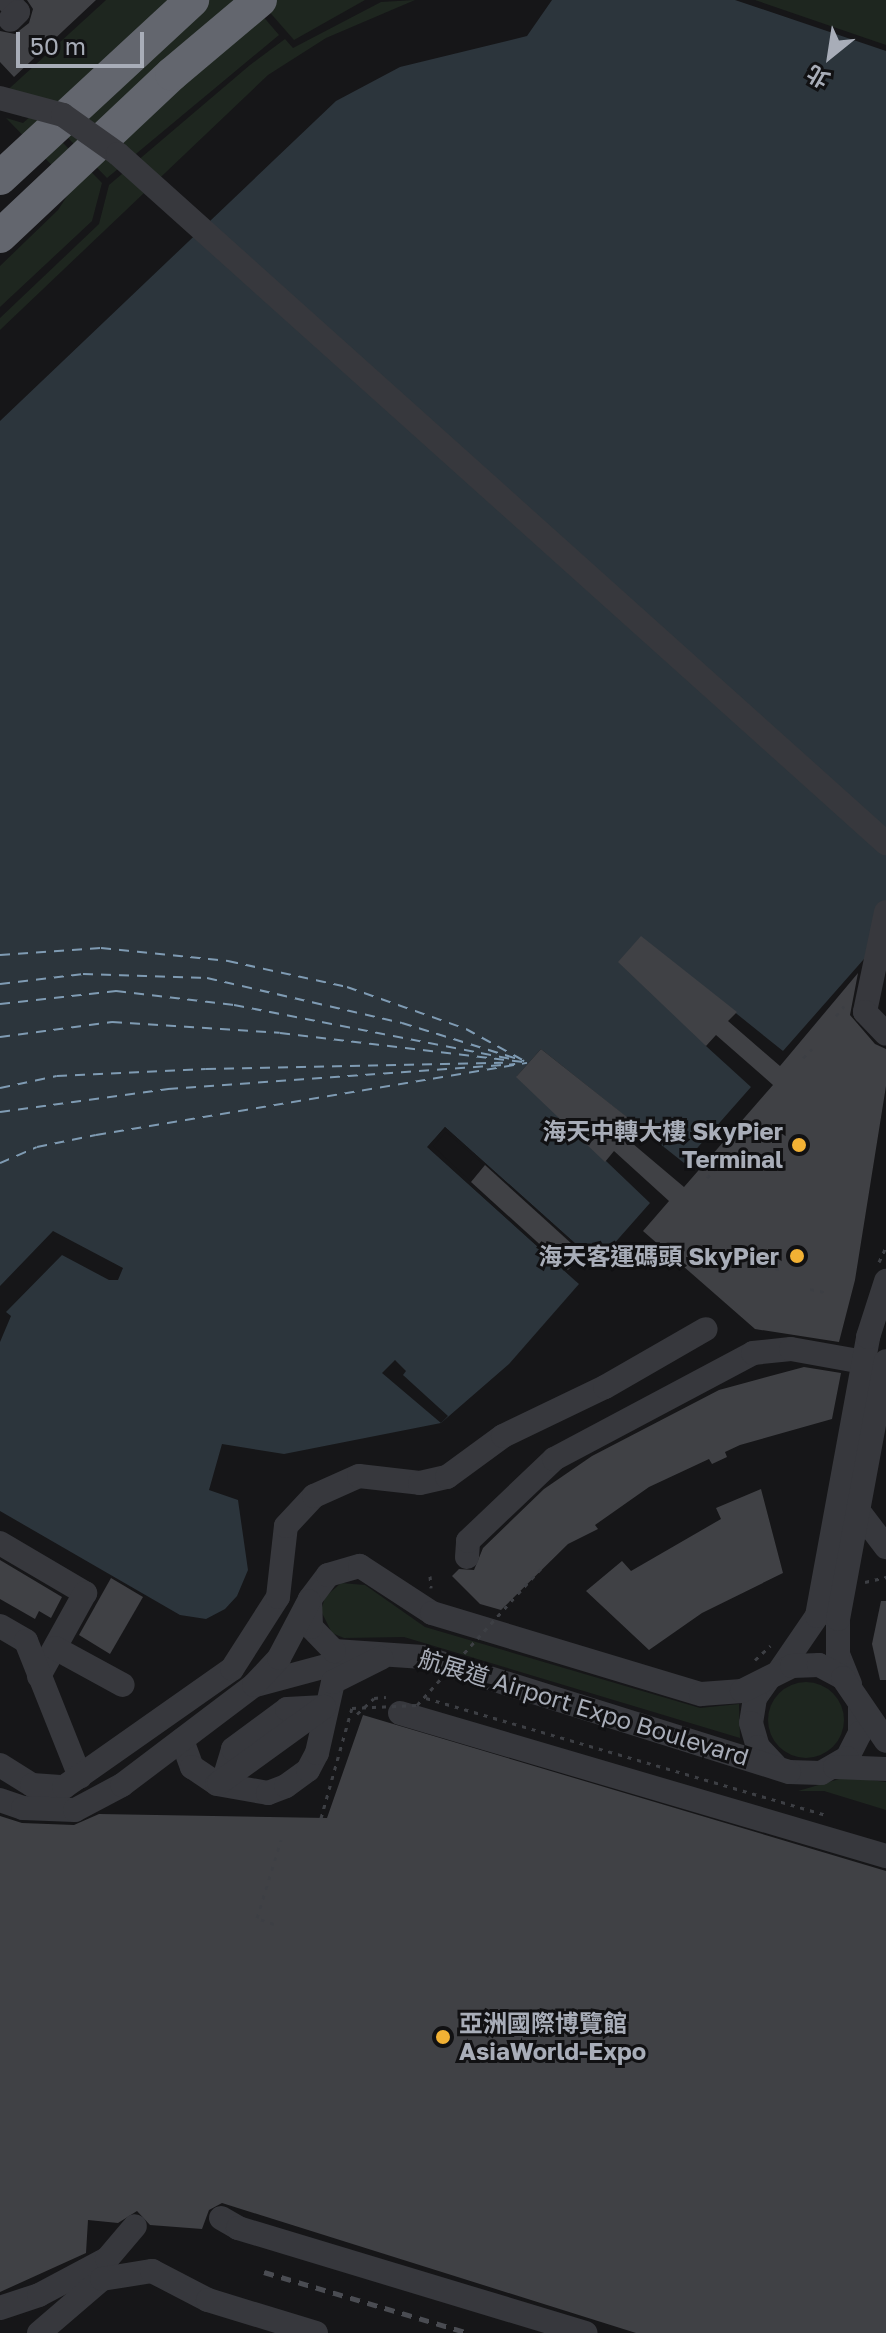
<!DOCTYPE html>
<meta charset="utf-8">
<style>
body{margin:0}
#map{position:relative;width:886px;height:2333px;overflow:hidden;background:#161618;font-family:"Golos Text","Noto Sans TC",sans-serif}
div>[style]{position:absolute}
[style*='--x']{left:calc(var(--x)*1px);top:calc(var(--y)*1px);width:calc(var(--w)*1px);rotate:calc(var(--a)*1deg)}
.green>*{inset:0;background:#1e261f}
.round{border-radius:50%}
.water>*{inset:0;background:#2c353c}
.pier>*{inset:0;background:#161618}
.ferry>*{height:2px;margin-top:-1px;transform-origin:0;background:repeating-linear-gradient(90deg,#7f9bb3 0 10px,transparent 0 18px)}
.building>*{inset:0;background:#404145}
.path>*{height:3px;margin-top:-1.5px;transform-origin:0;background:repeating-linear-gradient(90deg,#3d3f44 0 4px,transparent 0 10px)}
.minor>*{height:24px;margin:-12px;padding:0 12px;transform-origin:12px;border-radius:12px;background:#37383d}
.highway>*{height:34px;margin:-17px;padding:0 17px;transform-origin:17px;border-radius:17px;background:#63666e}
.rail>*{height:5px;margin-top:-2.5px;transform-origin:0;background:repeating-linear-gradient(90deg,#4a4c52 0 10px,transparent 0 18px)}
.path-bridge>*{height:3px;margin-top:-1.5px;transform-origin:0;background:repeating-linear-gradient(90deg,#3d3f44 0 4px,transparent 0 10px)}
.minor-bridge>*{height:24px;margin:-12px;padding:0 12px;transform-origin:12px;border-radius:12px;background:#37383d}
.dots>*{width:22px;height:22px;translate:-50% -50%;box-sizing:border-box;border:4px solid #111113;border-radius:50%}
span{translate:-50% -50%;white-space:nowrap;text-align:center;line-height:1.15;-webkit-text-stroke:6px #111113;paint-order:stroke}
.poi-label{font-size:24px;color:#a8adb8;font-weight:700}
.right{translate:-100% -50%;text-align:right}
.left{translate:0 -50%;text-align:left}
.street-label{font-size:24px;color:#a8adb8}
.north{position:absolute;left:790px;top:16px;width:80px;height:80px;-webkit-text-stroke:6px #111113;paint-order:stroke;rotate:210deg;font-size:22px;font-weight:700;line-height:32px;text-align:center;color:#a8adb8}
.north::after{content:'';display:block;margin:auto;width:28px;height:36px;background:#a8adb8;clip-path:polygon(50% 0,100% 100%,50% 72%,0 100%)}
.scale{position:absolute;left:16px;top:32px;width:128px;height:36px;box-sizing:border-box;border:4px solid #a8adb8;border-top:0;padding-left:10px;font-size:24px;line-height:28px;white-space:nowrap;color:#a8adb8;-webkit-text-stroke:6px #111113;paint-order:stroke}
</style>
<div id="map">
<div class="green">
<i style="clip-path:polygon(106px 0,249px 0,279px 35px,107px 178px,36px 105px,23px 117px,0 97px)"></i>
<i style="clip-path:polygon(259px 0,365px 0,294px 40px)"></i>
<i style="clip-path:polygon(415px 0,326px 38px,268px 75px,0 330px,0 318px,99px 224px,109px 185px,250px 65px,285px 39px,293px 48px,381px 2px)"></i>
<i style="clip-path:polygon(755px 0,886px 0,886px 45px)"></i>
<i style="clip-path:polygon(34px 113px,102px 183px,92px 221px,0 307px,0 266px,58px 210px,73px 187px,6px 118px,23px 123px)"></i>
<i style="clip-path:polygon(341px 1583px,365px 1585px,425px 1627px,700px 1708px,739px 1704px,740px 1738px,404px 1637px,344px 1638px,332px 1633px,321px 1611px,325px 1597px)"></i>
<i class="round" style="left:768px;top:1682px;width:76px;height:76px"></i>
<i style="clip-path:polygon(846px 1777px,886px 1782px,886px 1810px,824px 1791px,798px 1791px)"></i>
</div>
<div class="water">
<i style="clip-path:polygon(552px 0,735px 0,886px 51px,886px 934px,783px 1051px,641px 937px,706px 1046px,751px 1087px,684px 1163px,541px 1049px,517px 1076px,650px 1203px,597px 1263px,445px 1127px,428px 1147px,579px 1284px,509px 1364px,441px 1423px,284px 1454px,222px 1444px,209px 1490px,238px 1500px,248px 1570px,237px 1596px,225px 1609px,206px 1619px,180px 1615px,0 1511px,0 1342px,11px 1316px,6px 1312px,62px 1255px,109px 1280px,118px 1280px,123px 1268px,53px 1231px,0 1286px,0 421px,336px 101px,400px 67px,527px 36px)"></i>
</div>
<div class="pier">
<i style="clip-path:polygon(445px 1127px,597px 1263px,446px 1132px,433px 1146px,579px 1284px,427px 1147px)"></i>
<i style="clip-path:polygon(395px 1360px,406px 1371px,403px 1375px,448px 1416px,441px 1423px,382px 1373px)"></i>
</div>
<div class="ferry">
<i style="--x:0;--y:955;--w:101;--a:-4"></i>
<i style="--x:101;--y:948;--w:128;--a:5.8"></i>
<i style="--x:228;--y:961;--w:122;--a:12.3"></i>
<i style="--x:347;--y:987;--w:126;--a:19.4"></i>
<i style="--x:466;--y:1029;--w:71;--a:28.7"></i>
<i style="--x:0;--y:984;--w:84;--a:-6.9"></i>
<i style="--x:83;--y:974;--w:124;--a:1.8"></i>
<i style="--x:207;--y:978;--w:200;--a:13"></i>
<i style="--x:402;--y:1023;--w:128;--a:17.3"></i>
<i style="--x:0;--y:1004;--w:117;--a:-6.4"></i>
<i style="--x:116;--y:991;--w:119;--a:6.8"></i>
<i style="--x:234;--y:1005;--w:287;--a:11"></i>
<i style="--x:0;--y:1037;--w:113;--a:-7.6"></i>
<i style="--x:112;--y:1022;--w:168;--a:3.7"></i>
<i style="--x:280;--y:1033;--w:245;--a:6.8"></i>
<i style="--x:0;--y:1088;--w:58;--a:-11.9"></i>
<i style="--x:57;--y:1076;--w:149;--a:-2.7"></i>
<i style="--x:206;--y:1069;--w:297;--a:-1.2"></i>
<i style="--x:0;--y:1112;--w:170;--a:-7.8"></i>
<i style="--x:168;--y:1089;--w:348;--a:-4.1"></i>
<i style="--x:0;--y:1163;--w:40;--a:-23.4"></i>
<i style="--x:37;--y:1147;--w:60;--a:-11.5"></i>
<i style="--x:96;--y:1135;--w:437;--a:-9.5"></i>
</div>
<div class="building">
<i style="clip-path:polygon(27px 0,96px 0,14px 77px,0 62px,0 31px,15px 34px,29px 23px,33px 9px)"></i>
<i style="clip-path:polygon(641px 936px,737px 1012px,728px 1021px,780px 1066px,858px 973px,850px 1015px,875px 1044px,886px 1049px,886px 1086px,855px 1280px,839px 1342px,755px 1329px,643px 1231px,669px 1201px,614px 1151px,605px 1162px,516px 1077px,541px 1049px,637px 1125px,626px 1138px,684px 1187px,773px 1085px,716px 1035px,706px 1046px,618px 962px)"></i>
<i style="clip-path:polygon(485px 1165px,583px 1254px,568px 1270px,471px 1182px)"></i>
<i style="clip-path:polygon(804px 1367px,841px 1373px,832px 1419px,740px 1445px,725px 1452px,727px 1457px,712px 1464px,709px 1459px,649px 1487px,595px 1525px,598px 1529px,568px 1544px,501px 1610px,480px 1604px,452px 1576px,459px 1569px,474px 1570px,483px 1548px,544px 1489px,592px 1456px,719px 1390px)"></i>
<i style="clip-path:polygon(761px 1489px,783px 1573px,702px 1613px,649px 1650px,586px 1591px,622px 1561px,631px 1571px,721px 1519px,716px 1508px)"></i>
<i style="clip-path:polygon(0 1560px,62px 1597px,51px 1618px,39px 1611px,35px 1619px,0 1599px)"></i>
<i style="clip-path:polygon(111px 1578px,143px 1597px,110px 1654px,79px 1635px)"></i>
<i style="clip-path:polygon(881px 1601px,886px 1601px,886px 1680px,880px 1680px,872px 1644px)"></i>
<i style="clip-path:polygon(363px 1715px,886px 1871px,886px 2333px,636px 2333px,222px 2203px,209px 2210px,202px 2229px,150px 2225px,137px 2211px,118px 2223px,88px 2220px,86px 2253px,0 2292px,0 1816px,22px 1823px,74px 1825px,99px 1814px,327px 1818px)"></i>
</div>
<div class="path">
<i style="--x:836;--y:1016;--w:13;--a:-51"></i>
<i style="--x:803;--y:1058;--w:13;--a:-45"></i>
<i style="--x:707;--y:1178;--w:12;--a:-48"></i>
<i style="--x:879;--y:1262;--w:17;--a:-65"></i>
<i style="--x:765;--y:1267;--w:14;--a:8"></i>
<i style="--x:810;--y:1289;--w:19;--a:12"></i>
<i style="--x:430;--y:1576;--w:12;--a:85"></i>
<i style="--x:865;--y:1582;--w:22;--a:-13"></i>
<i style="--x:755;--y:1660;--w:21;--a:-43"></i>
<i style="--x:426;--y:1698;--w:416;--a:16.3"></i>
<i style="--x:357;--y:1714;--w:23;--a:-43"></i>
<i style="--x:374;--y:1698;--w:12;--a:-5"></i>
<i style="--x:274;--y:1924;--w:18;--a:-161"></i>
<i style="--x:257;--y:1918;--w:82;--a:-72.9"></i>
</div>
<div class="minor">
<i style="--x:7;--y:0;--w:16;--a:47"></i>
<i style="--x:18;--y:12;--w:11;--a:135"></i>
<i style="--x:886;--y:912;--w:102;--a:101.9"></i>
<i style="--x:865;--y:1012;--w:30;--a:46"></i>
<i style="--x:857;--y:1509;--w:48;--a:52.7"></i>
<i style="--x:0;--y:1543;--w:99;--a:30.5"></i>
<i style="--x:85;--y:1593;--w:95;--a:119"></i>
<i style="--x:467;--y:1557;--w:16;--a:-86"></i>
<i style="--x:468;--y:1541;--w:119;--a:-43.6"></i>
<i style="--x:554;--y:1459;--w:225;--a:-28"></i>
<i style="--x:753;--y:1353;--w:38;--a:-6"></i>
<i style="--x:791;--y:1349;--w:73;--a:10.2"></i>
<i style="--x:0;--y:1626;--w:30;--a:30"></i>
<i style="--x:26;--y:1641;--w:146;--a:68.3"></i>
<i style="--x:55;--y:1648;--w:77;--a:28.6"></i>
<i style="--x:780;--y:1670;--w:65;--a:-55.6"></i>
<i style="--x:817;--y:1616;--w:284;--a:-79.6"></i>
<i style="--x:868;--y:1337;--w:59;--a:-72.2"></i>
<i style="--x:769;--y:1678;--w:24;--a:125"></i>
<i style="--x:755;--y:1698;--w:25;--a:99"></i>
<i style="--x:751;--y:1723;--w:25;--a:74"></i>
<i style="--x:758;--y:1747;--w:25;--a:47"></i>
<i style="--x:850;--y:1684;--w:31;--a:-112"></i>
<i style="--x:838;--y:1655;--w:36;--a:-90"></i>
<i style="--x:838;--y:1619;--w:262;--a:-79.5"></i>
<i style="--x:256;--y:1685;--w:104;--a:-15.1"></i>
<i style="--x:860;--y:1705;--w:28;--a:90"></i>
<i style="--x:860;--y:1733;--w:28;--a:117"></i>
<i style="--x:847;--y:1758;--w:30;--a:150"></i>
<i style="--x:821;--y:1773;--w:32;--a:-178"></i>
<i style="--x:789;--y:1772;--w:384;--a:-162.6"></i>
<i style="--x:423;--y:1657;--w:89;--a:-176.1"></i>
<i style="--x:334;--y:1651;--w:33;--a:-134"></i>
<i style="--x:311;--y:1627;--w:28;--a:-92"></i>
<i style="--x:310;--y:1599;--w:30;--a:-53"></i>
<i style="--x:328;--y:1575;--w:33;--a:-16"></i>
<i style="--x:360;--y:1566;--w:86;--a:33.1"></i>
<i style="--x:432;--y:1613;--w:281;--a:16.8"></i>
<i style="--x:701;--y:1694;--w:41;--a:-4.2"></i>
<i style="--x:742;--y:1691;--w:56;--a:-26.6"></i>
<i style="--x:792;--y:1666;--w:27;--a:-2"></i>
<i style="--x:819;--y:1665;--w:27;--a:28"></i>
<i style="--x:843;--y:1678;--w:76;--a:55.7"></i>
<i style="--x:400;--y:1713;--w:507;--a:16.4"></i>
<i style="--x:182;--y:1740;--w:29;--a:70"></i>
<i style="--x:192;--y:1767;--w:30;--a:34"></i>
<i style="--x:217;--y:1784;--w:52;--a:10"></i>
<i style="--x:268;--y:1793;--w:19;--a:-21"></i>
<i style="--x:286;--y:1786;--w:27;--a:-36"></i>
<i style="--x:308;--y:1770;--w:19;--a:-62"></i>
<i style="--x:317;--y:1753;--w:73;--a:-77.3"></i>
<i style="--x:333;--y:1682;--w:54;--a:-26.6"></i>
<i style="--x:0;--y:1765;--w:38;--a:32"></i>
<i style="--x:32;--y:1785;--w:32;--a:4"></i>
<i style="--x:64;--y:1787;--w:205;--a:-35.1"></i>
<i style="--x:232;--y:1669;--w:85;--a:-57.4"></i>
<i style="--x:278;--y:1597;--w:71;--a:-83.6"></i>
<i style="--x:286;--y:1526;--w:41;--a:-47"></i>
<i style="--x:314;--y:1496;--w:49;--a:-24"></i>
<i style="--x:359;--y:1476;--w:61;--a:6.5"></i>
<i style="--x:420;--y:1483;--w:28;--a:-13"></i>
<i style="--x:447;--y:1477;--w:69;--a:-36.2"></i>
<i style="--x:503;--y:1436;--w:113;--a:-25.7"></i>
<i style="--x:605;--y:1387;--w:116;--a:-29.9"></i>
<i style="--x:835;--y:1767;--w:51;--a:2.2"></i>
<i style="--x:224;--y:1779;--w:31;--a:-73"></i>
<i style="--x:233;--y:1749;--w:67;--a:-36.5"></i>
<i style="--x:287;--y:1709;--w:37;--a:-3"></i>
<i style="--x:219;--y:1783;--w:130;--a:-35.9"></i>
<i style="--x:0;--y:1800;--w:24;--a:19"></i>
<i style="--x:23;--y:1808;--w:52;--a:2.2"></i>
<i style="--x:75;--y:1810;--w:53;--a:-28"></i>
<i style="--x:122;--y:1785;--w:166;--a:-37.1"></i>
<i style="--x:254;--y:1685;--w:37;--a:-47"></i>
<i style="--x:279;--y:1658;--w:64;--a:-62.2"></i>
<i style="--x:221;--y:2218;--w:20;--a:30"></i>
<i style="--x:238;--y:2228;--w:363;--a:16.8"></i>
<i style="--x:0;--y:2308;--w:41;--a:-18.4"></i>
<i style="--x:39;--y:2295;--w:77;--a:-27.9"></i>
<i style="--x:107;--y:2259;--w:43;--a:-49.7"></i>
<i style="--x:39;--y:2333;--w:83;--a:-40.6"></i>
<i style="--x:102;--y:2279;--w:51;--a:-9.1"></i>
<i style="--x:152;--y:2271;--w:63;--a:27.4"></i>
<i style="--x:208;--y:2300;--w:113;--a:17"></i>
</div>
<div class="highway">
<i style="--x:0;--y:178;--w:262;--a:-42.8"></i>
<i style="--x:0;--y:236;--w:236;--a:-43.3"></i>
<i style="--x:172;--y:74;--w:115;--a:-40.1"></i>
</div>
<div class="rail">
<i style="--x:264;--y:2272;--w:213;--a:16.6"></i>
</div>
<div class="path-bridge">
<i style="--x:321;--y:1818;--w:114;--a:-74.3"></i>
<i style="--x:352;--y:1708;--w:65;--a:-2.6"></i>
<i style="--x:417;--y:1705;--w:186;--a:-47.8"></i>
</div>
<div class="minor-bridge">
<i style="--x:0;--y:98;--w:65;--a:15.1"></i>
<i style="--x:63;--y:115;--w:67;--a:35.3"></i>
<i style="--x:118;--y:154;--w:1032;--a:41.9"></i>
</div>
<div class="dots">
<i style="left:799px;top:1145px;background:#f2b134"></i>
<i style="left:797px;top:1256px;background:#f2b134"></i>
<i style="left:443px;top:2037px;background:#f2b134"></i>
</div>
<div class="poi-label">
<span class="right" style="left:783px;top:1145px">海天中轉大樓 SkyPier<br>Terminal</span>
<span class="right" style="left:779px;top:1256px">海天客運碼頭 SkyPier</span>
<span class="left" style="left:459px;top:2037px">亞洲國際博覽館<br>AsiaWorld-Expo</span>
</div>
<div class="street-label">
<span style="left:584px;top:1707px;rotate:17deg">航展道 Airport Expo Boulevard</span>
</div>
<div class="north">北</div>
<div class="scale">50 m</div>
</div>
